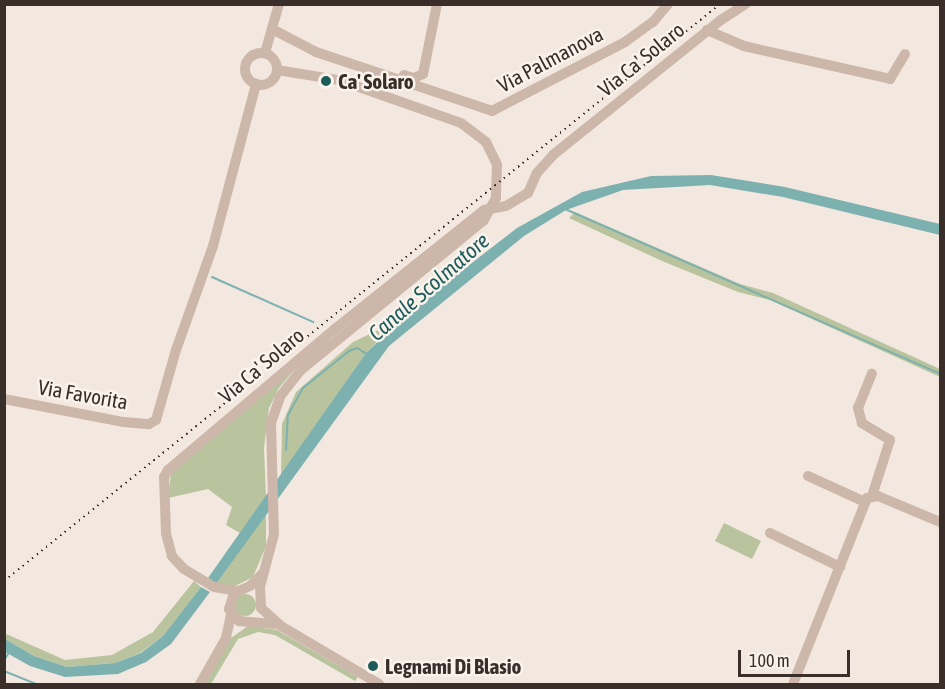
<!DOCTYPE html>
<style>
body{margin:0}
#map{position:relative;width:945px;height:689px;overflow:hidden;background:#f3e8df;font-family:"Asap Condensed",sans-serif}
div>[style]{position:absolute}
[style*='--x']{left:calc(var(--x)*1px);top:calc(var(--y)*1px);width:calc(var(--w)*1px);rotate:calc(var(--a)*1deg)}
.green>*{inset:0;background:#b9c39e}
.round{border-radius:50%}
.water>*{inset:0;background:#7db1b0}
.stream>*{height:2px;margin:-1px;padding:0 1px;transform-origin:1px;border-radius:1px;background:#7db1b0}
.minor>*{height:10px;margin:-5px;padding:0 5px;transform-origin:5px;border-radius:5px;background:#ccb7aa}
.minor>.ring{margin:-5px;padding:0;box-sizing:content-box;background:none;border:10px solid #ccb7aa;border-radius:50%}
.rail>*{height:2px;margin-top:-1px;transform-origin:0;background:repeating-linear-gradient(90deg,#392e2a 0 1.5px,transparent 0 6px)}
.minor-bridge>*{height:10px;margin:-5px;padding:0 5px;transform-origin:5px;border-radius:5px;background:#ccb7aa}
.dots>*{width:16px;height:16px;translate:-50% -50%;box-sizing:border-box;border:3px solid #faf3ec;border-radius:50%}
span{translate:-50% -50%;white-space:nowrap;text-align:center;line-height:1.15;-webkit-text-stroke:5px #faf3ec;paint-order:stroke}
.street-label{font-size:21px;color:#392e2a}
.poi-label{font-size:21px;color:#392e2a;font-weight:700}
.left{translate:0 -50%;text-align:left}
.water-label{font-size:22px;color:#1e5c5c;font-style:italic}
.frame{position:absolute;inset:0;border:6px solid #392e2a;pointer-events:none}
.scale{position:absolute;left:738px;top:650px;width:112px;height:27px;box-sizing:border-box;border:3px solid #392e2a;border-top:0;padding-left:8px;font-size:18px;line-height:21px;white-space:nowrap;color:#392e2a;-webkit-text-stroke:4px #faf3ec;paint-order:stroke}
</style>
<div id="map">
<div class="green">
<i style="clip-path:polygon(575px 212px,740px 284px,773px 293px,940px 369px,940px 377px,770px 300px,738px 292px,662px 261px,569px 218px)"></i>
<i style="clip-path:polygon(397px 321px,366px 353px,281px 476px,282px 424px,296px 392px,353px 342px)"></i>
<i style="clip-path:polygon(299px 364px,279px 388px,269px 408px,264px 448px,266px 496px,240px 533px,226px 525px,232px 507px,208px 489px,168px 498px,171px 473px)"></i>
<i style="clip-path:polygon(266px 514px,266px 546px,253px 577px,231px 588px,216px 584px)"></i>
<i style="clip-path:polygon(724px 523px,761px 541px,752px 559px,715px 541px)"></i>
<i style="clip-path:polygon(194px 581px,201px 587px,163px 636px,140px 653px,115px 663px,67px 667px,34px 656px,5px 639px,4px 633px,65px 660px,112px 655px,153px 632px)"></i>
<i class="round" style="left:234px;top:594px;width:22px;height:22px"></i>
<i style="clip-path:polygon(248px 626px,277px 630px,358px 677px,355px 681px,275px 635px,258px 632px,238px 639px,211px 684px,205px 684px,231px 638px)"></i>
</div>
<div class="water">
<i style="clip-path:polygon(711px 175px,785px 187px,940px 224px,940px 235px,783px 197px,710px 185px,623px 190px,566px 210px,524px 236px,389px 346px,216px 584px,208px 578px,366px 353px,411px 310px,517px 228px,582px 192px,651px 176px)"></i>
<i style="clip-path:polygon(201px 587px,210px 592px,171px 644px,146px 662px,118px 674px,65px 677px,30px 666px,5px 652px,5px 639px,34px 656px,67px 667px,115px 663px,141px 653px,163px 636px)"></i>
</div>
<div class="stream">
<i style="--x:565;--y:209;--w:410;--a:23.7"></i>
<i style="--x:212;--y:277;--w:111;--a:24"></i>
<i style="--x:377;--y:325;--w:39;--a:-23"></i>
<i style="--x:286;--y:450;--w:35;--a:-87"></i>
<i style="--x:288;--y:415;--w:31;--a:-61"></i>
<i style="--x:303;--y:388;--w:59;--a:-38.8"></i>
<i style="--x:349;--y:351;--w:9;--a:-21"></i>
<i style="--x:357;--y:348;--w:13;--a:32"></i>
<i style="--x:4;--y:661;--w:10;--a:-61"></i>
<i style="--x:4;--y:671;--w:35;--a:22"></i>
</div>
<div class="minor">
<i style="--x:272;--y:29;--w:50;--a:27.6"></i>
<i style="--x:316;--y:52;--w:186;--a:18.5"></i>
<i style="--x:492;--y:111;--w:150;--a:-27.4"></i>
<i style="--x:625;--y:42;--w:34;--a:-36"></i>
<i style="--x:653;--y:22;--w:23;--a:-50"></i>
<i style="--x:707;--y:30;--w:40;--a:23.4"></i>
<i style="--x:744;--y:46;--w:150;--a:12.7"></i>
<i style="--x:890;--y:79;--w:29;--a:-59"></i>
<i style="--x:265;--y:53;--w:51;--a:-74.1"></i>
<i class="ring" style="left:245px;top:53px;width:22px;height:22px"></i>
<i style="--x:277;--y:70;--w:63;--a:9.2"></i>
<i style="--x:339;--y:80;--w:129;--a:19.4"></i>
<i style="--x:461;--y:123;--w:31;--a:37"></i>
<i style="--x:486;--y:142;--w:25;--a:64"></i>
<i style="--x:497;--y:165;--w:33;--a:92"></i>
<i style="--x:496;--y:198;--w:26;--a:119"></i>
<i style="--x:483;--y:221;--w:237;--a:140.7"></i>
<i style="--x:300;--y:371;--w:33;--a:128"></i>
<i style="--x:280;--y:397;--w:28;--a:109"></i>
<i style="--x:271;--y:423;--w:111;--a:88.5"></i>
<i style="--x:274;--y:534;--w:55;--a:104.8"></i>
<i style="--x:260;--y:587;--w:21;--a:87"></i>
<i style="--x:261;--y:608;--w:27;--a:42"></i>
<i style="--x:281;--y:626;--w:114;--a:30.6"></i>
<i style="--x:404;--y:75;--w:10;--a:17"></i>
<i style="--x:414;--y:78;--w:10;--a:-24"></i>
<i style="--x:423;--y:74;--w:71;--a:-78.7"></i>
<i style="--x:506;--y:206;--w:26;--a:-31"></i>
<i style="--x:528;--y:193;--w:22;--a:-66"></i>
<i style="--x:537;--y:173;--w:24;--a:-48"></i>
<i style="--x:553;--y:155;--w:216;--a:-38.8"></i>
<i style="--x:721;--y:20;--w:30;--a:-33"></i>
<i style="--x:4;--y:399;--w:122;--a:10.9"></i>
<i style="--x:124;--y:422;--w:25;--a:5"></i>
<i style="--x:149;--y:424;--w:8;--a:-30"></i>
<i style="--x:156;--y:420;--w:73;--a:-74.1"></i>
<i style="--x:176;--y:350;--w:110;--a:-70.4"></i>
<i style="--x:213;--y:246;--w:168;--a:-75.1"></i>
<i style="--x:808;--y:476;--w:63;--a:24.5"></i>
<i style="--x:872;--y:496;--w:59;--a:-72.2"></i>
<i style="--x:890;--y:440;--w:33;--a:-149"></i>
<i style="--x:862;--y:423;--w:16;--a:-105"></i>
<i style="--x:858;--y:408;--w:37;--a:-68"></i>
<i style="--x:770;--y:533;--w:78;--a:25.9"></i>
<i style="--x:263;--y:573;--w:18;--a:135"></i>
<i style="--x:250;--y:586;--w:17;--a:156"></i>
<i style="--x:234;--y:593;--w:17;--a:107"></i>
<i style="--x:229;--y:609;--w:16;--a:50"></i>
<i style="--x:239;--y:621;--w:36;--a:5"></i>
<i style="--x:237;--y:591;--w:23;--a:-170"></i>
<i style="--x:214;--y:587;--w:35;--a:-149"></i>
<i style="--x:184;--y:569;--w:18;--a:-133"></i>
<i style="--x:172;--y:556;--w:24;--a:-105"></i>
<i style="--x:166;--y:533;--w:56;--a:-92"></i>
<i style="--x:164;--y:477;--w:8;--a:-60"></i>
<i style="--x:168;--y:470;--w:219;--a:-40.2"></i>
<i style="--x:335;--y:329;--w:191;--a:-38.6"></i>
<i style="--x:200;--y:684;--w:53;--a:-60.5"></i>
<i style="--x:226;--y:638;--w:25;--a:-78"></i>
<i style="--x:793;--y:684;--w:200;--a:-68.3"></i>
<i style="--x:867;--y:498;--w:11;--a:-10"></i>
<i style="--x:878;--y:496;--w:67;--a:22.8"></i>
</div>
<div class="rail">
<i style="--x:4;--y:581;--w:920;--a:-38.86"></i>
</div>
<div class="minor-bridge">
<i style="--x:484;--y:210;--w:22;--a:-10"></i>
</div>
<div class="dots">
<i style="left:326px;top:81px;background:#1e5c5c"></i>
<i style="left:373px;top:666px;background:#1e5c5c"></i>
</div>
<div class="street-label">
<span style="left:550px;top:59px;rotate:-28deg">Via Palmanova</span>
<span style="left:641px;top:59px;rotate:-39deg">Via Ca' Solaro</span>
<span style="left:261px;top:365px;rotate:-40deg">Via Ca' Solaro</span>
<span style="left:83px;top:394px;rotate:10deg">Via Favorita</span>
</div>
<div class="poi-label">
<span class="left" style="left:338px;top:81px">Ca' Solaro</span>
<span class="left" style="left:385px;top:666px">Legnami Di Blasio</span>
</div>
<div class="water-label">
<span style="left:429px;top:287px;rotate:-41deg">Canale Scolmatore</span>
</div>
<div class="frame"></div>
<div class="scale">100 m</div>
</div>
